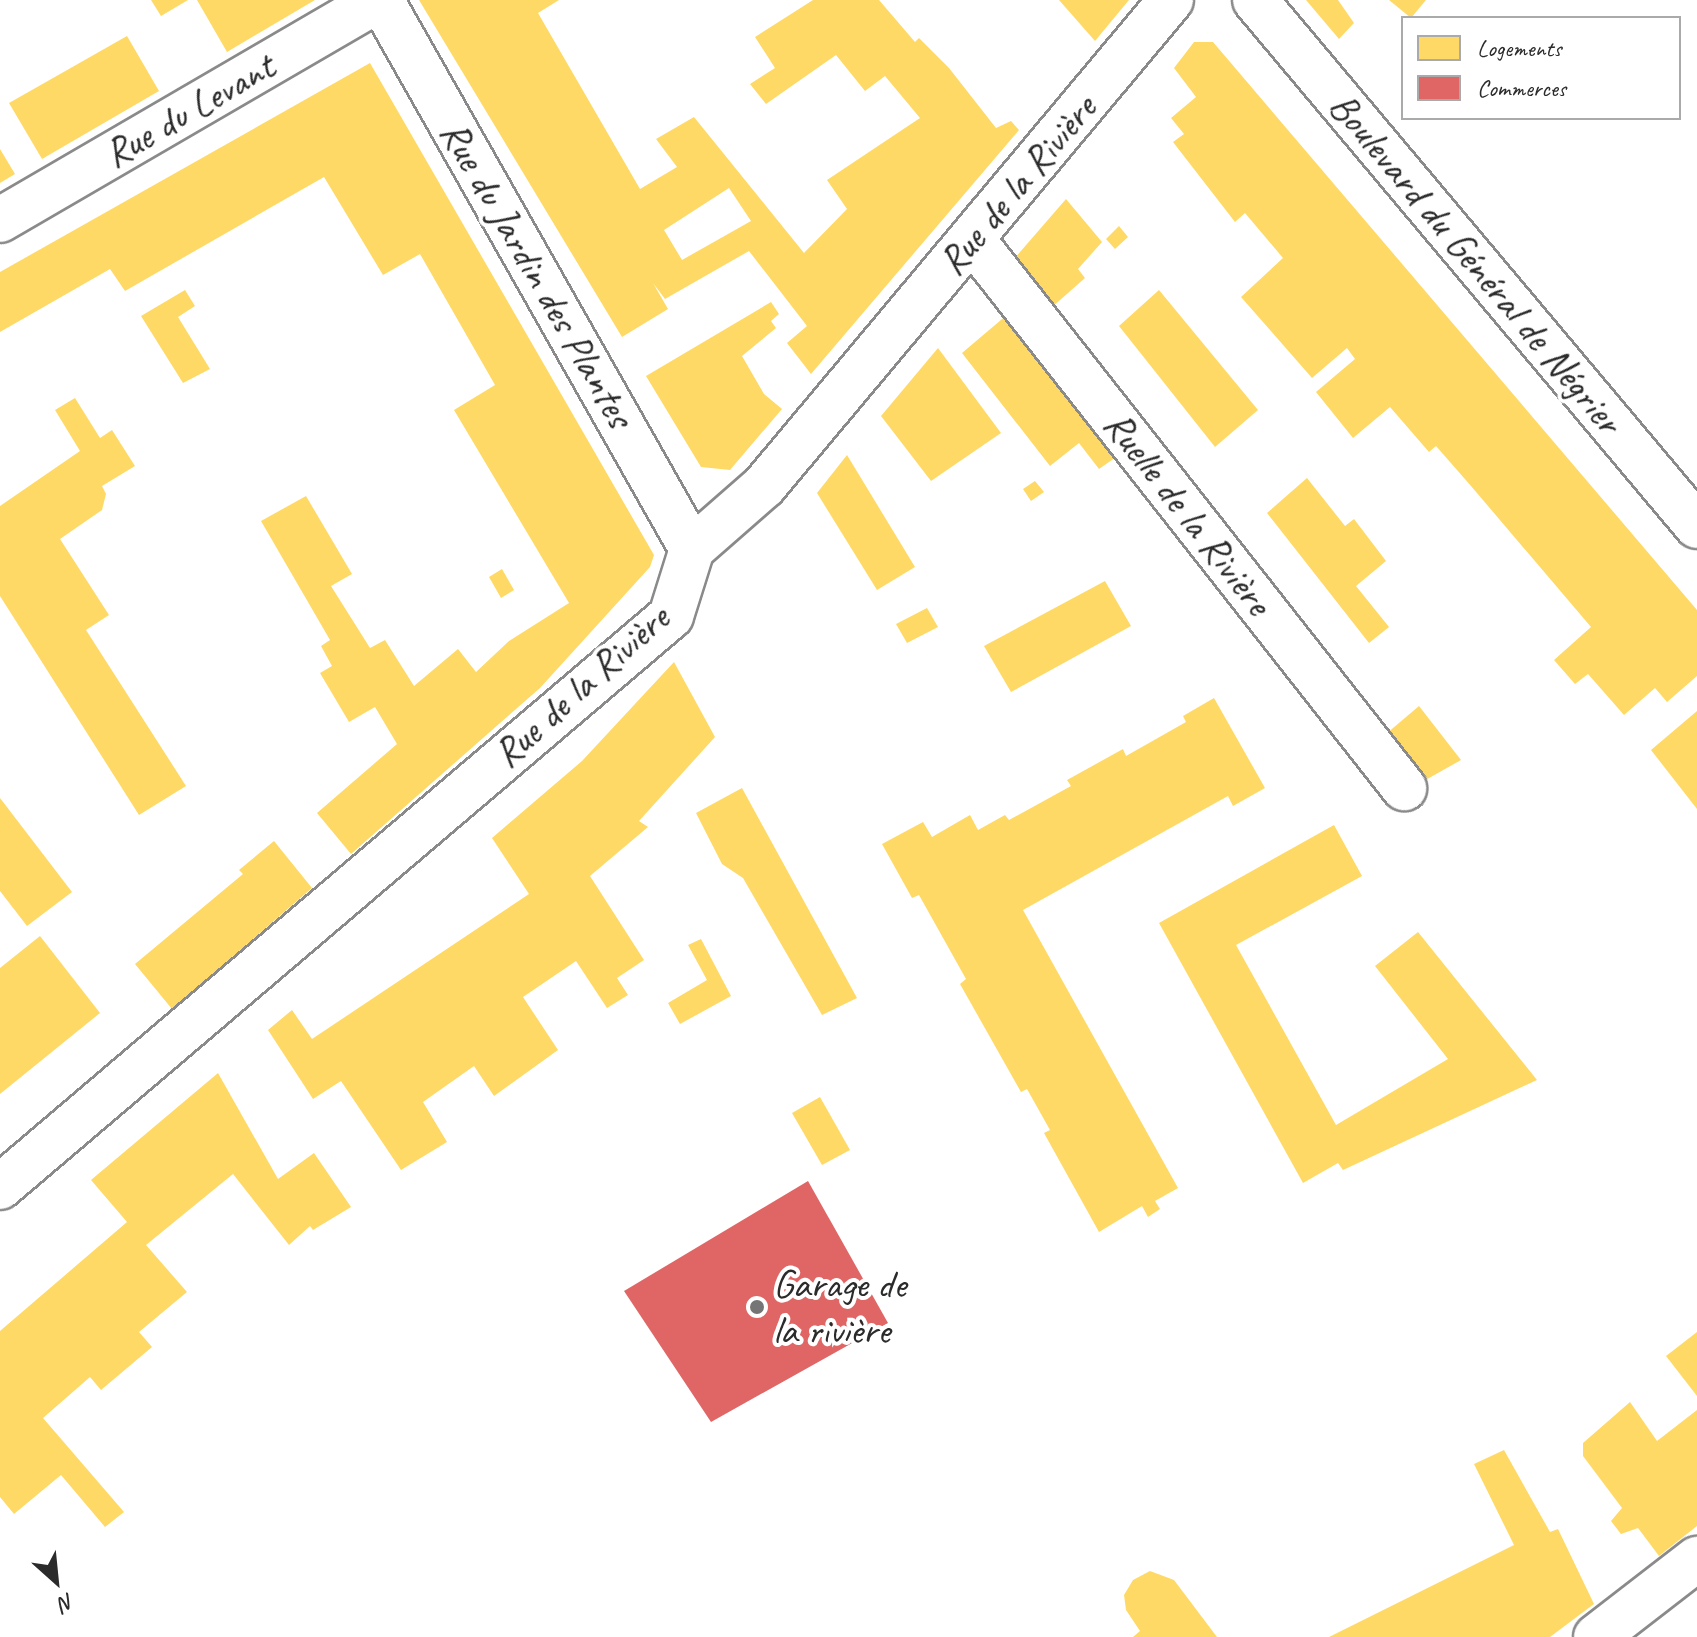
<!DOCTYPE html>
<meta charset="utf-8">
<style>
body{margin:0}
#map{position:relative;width:1697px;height:1637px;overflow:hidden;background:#fff;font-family:Caveat,sans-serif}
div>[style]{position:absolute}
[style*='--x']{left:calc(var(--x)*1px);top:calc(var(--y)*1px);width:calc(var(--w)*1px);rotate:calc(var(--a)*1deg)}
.homes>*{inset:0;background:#ffd966}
.shops>*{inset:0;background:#e06666}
.roads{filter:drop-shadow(2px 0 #8a8a8a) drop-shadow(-2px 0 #8a8a8a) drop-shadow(0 2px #8a8a8a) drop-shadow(0 -2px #8a8a8a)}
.minor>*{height:44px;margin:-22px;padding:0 22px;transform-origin:22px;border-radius:22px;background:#fff}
.dots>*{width:22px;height:22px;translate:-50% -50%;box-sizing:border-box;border:4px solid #fff;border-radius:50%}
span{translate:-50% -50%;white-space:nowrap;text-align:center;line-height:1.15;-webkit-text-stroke:8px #fff;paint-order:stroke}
.street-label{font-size:40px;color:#2b2b2b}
.poi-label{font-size:40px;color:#2b2b2b}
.left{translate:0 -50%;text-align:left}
.legend{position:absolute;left:1401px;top:16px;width:280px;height:104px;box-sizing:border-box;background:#fff;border:2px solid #aaa;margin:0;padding:10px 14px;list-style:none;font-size:24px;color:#2b2b2b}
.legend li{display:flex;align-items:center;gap:16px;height:40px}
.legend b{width:40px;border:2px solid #aaa}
.north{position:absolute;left:16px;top:1541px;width:80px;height:80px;-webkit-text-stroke:6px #fff;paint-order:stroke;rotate:153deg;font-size:22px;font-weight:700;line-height:32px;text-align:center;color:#2b2b2b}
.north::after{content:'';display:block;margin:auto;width:28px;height:36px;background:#2b2b2b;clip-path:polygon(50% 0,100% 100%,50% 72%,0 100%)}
</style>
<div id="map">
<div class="homes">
<i style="clip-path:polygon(151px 0,188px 0,161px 16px)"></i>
<i style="clip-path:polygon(197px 0,315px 0,227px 52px)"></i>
<i style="clip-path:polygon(evenodd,419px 0,559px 0,538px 13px,640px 189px,677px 167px,656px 139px,694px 117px,804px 253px,847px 209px,827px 180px,920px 118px,885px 76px,865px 91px,836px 55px,766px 104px,750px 84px,775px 68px,755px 37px,813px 0,879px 0,915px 42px,919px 38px,949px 68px,996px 128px,1011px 121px,1019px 130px,811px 374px,787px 343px,807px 326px,749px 251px,665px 299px,653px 283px,668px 309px,622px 337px,419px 0,729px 188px,751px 221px,682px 260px,664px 230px,729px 188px)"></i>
<i style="clip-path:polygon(1059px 0,1129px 0,1095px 41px)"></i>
<i style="clip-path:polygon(1306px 0,1338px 0,1354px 23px,1339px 39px)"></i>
<i style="clip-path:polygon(1389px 0,1426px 0,1411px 18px)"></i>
<i style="clip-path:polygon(127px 36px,159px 91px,42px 159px,9px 103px)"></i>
<i style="clip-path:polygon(1194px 42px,1213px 42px,1697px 610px,1697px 676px,1667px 702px,1655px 688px,1624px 715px,1588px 674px,1575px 684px,1554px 660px,1591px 627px,1471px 486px,1436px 446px,1429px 452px,1390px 407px,1353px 438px,1316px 392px,1355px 359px,1347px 348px,1312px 378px,1241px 297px,1283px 258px,1245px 213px,1235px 222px,1173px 142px,1184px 134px,1171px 118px,1196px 97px,1174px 68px)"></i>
<i style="clip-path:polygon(370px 63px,654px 555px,650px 567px,540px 688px,351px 854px,317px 813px,397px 744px,375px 707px,349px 722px,320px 673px,332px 666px,321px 646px,330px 640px,261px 521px,306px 496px,352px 574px,331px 586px,370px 648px,385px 640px,414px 686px,458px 649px,476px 672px,509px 641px,569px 603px,454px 410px,495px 385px,420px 254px,383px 275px,324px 177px,125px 291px,110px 269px,0 332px,0 272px)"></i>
<i style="clip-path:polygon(0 149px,15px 174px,0 183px)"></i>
<i style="clip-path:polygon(1066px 199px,1102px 242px,1078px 269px,1085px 278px,1051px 308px,1014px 259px)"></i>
<i style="clip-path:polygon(1119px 226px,1128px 237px,1115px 249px,1106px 239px)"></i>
<i style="clip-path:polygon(185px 290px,195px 306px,178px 317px,210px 369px,183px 383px,141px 316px)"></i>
<i style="clip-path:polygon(1159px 290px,1258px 410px,1215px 447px,1119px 326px)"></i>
<i style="clip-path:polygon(771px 302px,779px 314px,771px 321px,776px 328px,742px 356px,764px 394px,782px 409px,730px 470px,701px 467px,646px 376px)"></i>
<i style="clip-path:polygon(1008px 314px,1119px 455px,1099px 469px,1079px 443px,1050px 466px,962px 353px)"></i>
<i style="clip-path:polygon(938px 348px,1001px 433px,931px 481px,881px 416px)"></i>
<i style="clip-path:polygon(75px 398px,100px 438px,112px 430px,135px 466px,102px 486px,106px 494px,102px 510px,60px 539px,109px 615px,86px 630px,186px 786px,139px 815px,0 596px,0 506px,80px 451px,55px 410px)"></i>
<i style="clip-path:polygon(847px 455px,915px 567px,877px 590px,817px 493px)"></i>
<i style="clip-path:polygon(1307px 478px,1345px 526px,1354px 519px,1386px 561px,1356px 586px,1389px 627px,1369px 643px,1267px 513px)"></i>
<i style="clip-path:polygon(1035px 481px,1044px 492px,1031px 501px,1023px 489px)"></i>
<i style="clip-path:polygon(502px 569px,514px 590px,501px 598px,489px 577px)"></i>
<i style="clip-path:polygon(1105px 581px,1131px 626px,1011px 692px,984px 646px)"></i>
<i style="clip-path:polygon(927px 608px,938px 627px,907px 643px,896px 624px)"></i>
<i style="clip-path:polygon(674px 662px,715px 737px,639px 821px,648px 827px,590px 876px,644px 960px,617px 978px,628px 995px,607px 1008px,576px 961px,523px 997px,558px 1050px,494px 1096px,474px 1066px,423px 1102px,447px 1142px,401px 1170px,341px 1081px,313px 1099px,268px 1030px,292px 1010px,312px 1039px,529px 894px,492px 838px,582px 761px)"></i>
<i style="clip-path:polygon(1214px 698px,1265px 788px,1233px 806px,1228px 796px,1023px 910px,1178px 1188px,1155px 1201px,1160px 1209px,1148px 1217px,1142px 1206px,1099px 1232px,1044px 1133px,1050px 1130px,1027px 1089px,1021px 1092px,960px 984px,966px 979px,919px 895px,912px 898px,882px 844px,923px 822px,932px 837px,970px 815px,978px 830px,1005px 815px,1009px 820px,1071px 786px,1067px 780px,1123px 749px,1126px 756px,1186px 722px,1183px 716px)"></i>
<i style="clip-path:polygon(1419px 706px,1461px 760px,1422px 782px,1386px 734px)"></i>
<i style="clip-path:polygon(1697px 711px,1697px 809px,1651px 750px)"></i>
<i style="clip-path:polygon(742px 788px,857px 998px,822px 1015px,743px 878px,722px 864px,696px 813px)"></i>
<i style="clip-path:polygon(0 798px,72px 892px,27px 926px,0 891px)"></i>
<i style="clip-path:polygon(1334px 825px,1362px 876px,1236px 945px,1336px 1125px,1448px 1059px,1375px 966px,1418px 932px,1537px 1080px,1343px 1170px,1338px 1163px,1303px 1183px,1159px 923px)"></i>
<i style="clip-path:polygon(274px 841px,312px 888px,172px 1009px,135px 964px,243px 874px,239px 870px)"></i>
<i style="clip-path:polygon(40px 936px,100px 1013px,0 1094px,0 968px)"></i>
<i style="clip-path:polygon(701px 939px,731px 996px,680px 1024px,668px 1003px,707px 980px,688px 945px)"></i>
<i style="clip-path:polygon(218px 1073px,278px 1179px,314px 1153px,351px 1207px,313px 1230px,310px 1226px,289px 1245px,233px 1174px,146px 1245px,187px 1292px,139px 1332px,152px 1347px,101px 1390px,90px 1377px,43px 1418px,124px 1512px,105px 1527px,61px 1475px,14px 1514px,0 1497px,0 1331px,127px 1222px,91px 1180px)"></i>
<i style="clip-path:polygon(820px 1097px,850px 1150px,822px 1165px,792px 1113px)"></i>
<i style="clip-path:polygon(1697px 1332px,1697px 1396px,1666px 1356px)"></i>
<i style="clip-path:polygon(1630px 1402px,1657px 1441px,1697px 1410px,1697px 1526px,1659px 1556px,1638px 1528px,1621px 1534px,1611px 1521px,1622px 1508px,1583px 1456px,1583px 1443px)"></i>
<i style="clip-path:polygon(1504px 1450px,1550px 1532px,1558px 1529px,1594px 1604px,1550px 1637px,1329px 1637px,1514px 1545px,1474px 1464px)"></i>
<i style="clip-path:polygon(1150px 1571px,1174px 1580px,1217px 1637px,1133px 1637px,1140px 1631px,1126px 1610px,1124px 1595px,1133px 1580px)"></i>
</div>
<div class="shops">
<i style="clip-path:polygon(808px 1181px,888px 1323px,711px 1422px,624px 1291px)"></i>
</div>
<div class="roads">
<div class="minor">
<i style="--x:381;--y:0;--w:631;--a:60.47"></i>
<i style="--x:1255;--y:0;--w:687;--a:49.96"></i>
<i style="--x:0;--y:220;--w:437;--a:-30.2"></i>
<i style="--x:972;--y:239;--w:699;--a:51.8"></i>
<i style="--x:0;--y:1187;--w:881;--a:-40.4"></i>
<i style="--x:671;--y:616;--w:70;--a:-72.6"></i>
<i style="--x:692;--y:549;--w:96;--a:-41.2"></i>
<i style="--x:764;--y:486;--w:634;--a:-50.06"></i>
<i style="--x:1596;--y:1637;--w:128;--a:-37.7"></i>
</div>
</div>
<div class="dots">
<i style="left:757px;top:1307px;background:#757575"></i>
</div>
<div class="street-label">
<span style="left:189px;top:110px;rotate:-30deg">Rue du Levant</span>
<span style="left:1017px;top:185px;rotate:-50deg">Rue de la Rivière</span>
<span style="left:1476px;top:263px;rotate:50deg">Boulevard du Général de Négrier</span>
<span style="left:537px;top:274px;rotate:60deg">Rue du Jardin des Plantes</span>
<span style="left:1188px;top:513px;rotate:52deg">Ruelle de la Rivière</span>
<span style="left:581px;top:686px;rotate:-42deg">Rue de la Rivière</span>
</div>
<div class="poi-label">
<span class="left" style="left:773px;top:1307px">Garage de<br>la rivière</span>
</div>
<ul class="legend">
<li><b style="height:22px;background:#ffd966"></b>Logements</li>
<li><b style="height:22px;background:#e06666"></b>Commerces</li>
</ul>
<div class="north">N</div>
</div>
